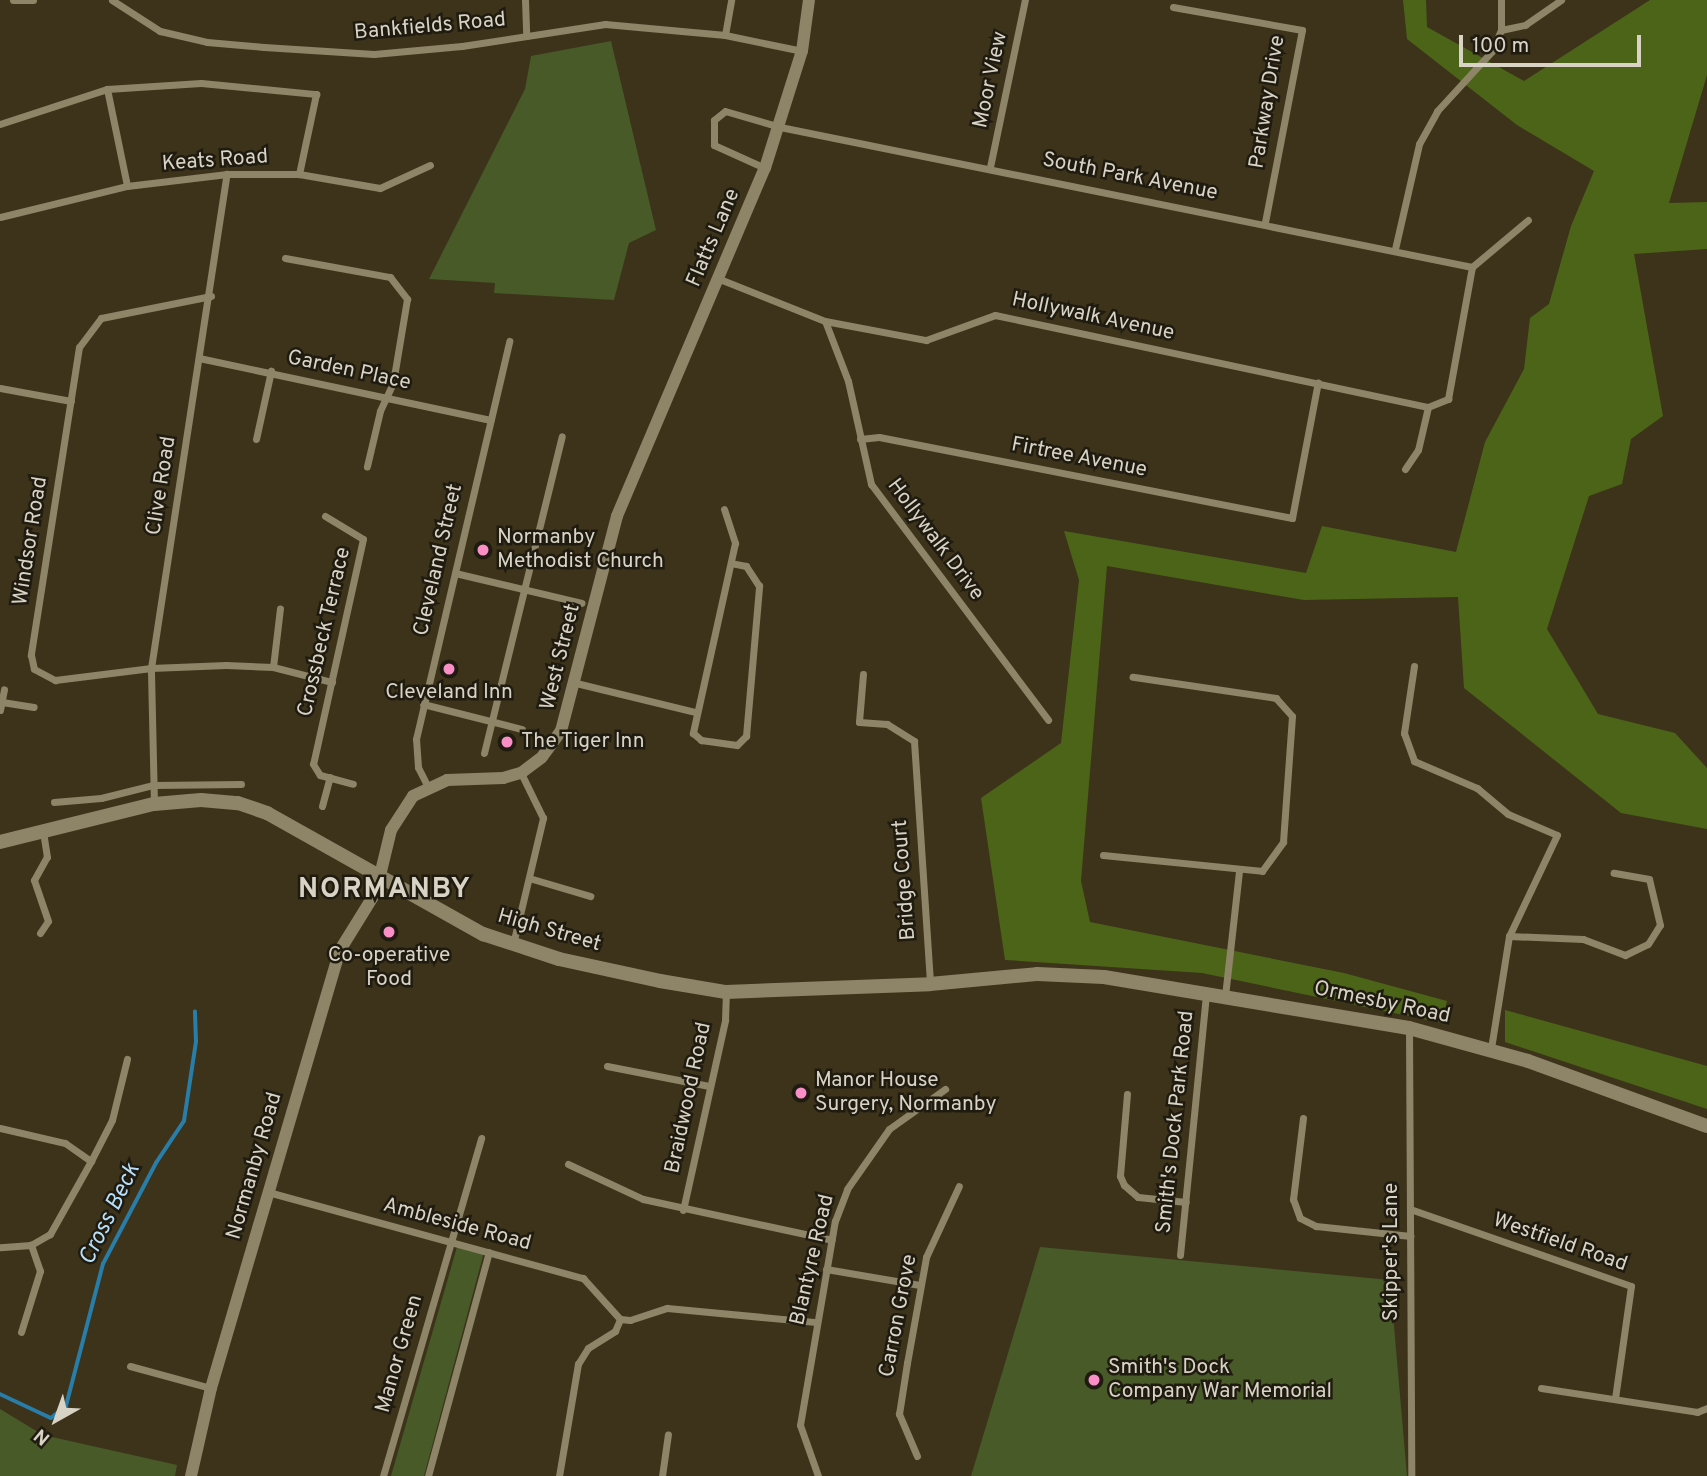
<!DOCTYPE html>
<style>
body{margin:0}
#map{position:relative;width:1707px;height:1476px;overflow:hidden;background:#3c331a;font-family:Overpass,sans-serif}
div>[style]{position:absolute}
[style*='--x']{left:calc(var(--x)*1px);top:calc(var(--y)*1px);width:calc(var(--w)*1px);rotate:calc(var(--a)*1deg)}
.green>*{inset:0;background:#485a28}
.forest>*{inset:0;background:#4c6418}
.stream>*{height:3.5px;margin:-1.75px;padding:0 1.75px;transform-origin:1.75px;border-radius:1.75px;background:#297da9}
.minor>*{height:7px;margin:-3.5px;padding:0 3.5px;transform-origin:3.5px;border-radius:3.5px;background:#8e8468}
.tertiary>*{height:12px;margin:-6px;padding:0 6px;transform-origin:6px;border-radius:6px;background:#8e8468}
.secondary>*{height:14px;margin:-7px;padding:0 7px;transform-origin:7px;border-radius:7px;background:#8e8468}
.dots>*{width:19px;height:19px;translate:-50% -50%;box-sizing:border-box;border:4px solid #1f1b10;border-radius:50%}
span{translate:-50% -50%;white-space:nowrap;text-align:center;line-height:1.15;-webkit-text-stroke:5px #1f1b10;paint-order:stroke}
.street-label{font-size:21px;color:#d8d3c4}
.poi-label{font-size:21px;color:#d8d3c4}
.left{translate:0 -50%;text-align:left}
.water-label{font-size:23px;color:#b8dff8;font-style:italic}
.district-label{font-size:28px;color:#d8d3c4;font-weight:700;letter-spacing:2px}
.north{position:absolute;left:21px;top:1385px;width:70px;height:70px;-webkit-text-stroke:5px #1f1b10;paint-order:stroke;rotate:220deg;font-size:19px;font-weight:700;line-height:28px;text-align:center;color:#d8d3c4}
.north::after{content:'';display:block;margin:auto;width:24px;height:32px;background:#d8d3c4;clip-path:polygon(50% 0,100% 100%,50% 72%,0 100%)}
.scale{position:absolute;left:1459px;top:35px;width:182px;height:32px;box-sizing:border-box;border:4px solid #d8d3c4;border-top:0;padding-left:9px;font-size:21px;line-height:24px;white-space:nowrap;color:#d8d3c4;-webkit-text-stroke:5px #1f1b10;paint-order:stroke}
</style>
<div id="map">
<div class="green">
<i style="clip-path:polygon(611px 41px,656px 230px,629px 243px,614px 300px,494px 293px,495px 283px,429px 279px,525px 89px,531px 56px)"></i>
<i style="clip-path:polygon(457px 1247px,484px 1252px,424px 1476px,391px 1476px)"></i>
<i style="clip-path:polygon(1040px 1247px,1390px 1280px,1407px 1476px,971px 1476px)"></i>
<i style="clip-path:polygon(0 1409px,43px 1435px,177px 1465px,175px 1476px,0 1476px)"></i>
</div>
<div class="forest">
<i style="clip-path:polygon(1403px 0,1426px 0,1427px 27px,1524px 81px,1650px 0,1707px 0,1707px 75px,1669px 203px,1707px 202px,1707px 249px,1634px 254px,1663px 416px,1631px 439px,1622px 484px,1589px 496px,1547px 629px,1598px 714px,1675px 733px,1707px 768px,1707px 829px,1621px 813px,1464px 688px,1458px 597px,1304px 600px,1107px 566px,1081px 881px,1090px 922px,1344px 973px,1447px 1001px,1442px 1023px,1202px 973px,1005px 960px,981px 798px,1061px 743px,1079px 580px,1064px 531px,1306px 573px,1322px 526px,1456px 552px,1485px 442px,1524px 369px,1530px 318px,1549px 304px,1571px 226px,1594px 171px,1517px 125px,1407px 39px)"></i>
<i style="clip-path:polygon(1505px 1010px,1707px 1066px,1707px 1109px,1505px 1042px)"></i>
</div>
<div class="stream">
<i style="--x:0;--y:1394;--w:56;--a:25.2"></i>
<i style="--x:51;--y:1418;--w:19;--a:-39"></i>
<i style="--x:66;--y:1406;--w:147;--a:-75.4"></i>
<i style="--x:103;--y:1264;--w:114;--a:-62.3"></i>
<i style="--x:156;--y:1163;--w:50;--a:-56.3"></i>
<i style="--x:184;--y:1121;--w:80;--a:-81.4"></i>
<i style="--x:196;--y:1042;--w:30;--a:-92"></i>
</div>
<div class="minor">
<i style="--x:13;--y:0;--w:20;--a:0"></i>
<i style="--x:112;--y:0;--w:57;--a:32.9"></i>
<i style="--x:160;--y:31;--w:48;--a:13.2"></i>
<i style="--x:207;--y:42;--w:57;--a:5"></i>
<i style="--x:264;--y:47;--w:110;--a:3.6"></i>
<i style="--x:374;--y:54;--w:88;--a:-5.2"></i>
<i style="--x:462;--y:46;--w:145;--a:-8.7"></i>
<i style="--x:605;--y:24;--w:121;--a:5.2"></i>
<i style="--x:725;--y:35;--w:79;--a:11.7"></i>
<i style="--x:525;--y:0;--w:36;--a:88"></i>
<i style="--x:1173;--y:7;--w:131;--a:10.1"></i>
<i style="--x:1302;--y:30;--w:196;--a:100.9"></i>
<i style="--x:1501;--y:30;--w:25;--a:-12"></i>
<i style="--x:1525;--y:25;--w:44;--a:-34.8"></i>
<i style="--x:725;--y:35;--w:36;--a:-80"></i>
<i style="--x:107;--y:89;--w:99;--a:78.3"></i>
<i style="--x:0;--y:124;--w:113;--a:-18.1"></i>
<i style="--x:107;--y:89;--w:94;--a:-3.7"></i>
<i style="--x:201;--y:83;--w:116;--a:5.5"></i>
<i style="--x:316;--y:94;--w:82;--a:102"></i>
<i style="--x:990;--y:167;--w:171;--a:-78.2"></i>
<i style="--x:765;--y:168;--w:56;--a:-155.7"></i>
<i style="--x:714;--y:145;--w:25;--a:-90"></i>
<i style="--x:714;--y:120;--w:14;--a:-39"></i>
<i style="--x:725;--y:111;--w:57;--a:16.2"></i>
<i style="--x:780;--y:127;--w:706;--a:11.44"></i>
<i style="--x:0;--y:217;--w:131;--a:-13.7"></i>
<i style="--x:127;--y:186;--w:101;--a:-6.8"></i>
<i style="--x:227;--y:174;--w:72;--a:0"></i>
<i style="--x:299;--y:174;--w:82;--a:9.8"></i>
<i style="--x:380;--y:188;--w:55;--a:-24.7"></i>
<i style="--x:1395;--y:249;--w:108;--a:-77.1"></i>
<i style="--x:1419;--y:144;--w:38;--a:-61"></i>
<i style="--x:1437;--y:111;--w:81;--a:-47.5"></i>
<i style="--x:1492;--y:51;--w:23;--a:-67"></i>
<i style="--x:1501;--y:30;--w:30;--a:-90"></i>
<i style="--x:285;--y:258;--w:107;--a:10.3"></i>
<i style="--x:390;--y:277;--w:28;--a:52"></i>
<i style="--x:407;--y:299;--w:85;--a:99.5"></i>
<i style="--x:393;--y:383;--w:31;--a:115"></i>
<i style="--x:380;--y:411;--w:57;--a:103.3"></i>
<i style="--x:717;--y:278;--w:116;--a:21.7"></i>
<i style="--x:825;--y:321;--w:103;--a:10.7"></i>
<i style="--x:926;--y:340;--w:73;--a:-19.9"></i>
<i style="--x:995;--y:315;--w:443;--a:12"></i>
<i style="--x:211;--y:296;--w:112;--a:168.7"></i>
<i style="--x:101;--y:318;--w:36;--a:127"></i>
<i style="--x:79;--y:347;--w:312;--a:98.9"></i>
<i style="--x:31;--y:655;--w:14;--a:78"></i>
<i style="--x:34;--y:669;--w:24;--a:28"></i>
<i style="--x:55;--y:680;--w:97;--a:-7.1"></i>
<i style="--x:151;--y:668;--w:75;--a:-2.3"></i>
<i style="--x:226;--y:665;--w:47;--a:2.4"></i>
<i style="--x:273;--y:667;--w:61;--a:14.3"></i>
<i style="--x:825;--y:321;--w:64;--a:69"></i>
<i style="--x:848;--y:381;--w:106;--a:77.4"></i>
<i style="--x:871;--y:484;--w:295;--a:53.1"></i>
<i style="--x:199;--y:358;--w:298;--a:12"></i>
<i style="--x:0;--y:388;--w:72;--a:10.4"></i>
<i style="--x:256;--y:439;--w:70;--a:-77.6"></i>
<i style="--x:860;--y:439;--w:19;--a:-6"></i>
<i style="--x:879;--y:437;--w:421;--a:11.1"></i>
<i style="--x:1292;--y:518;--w:138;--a:-79.2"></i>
<i style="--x:1405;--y:469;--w:23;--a:-56"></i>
<i style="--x:1418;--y:450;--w:44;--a:-76.9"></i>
<i style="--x:1428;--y:407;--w:22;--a:-22"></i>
<i style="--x:1448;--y:399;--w:134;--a:-79.7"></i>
<i style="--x:1472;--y:267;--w:73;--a:-40"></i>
<i style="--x:724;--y:509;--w:36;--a:72"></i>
<i style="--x:735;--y:543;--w:195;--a:102.5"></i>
<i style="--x:693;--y:733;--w:11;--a:41"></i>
<i style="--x:701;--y:740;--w:36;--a:8"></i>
<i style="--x:737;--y:745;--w:13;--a:-45"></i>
<i style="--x:746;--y:736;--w:151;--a:-85"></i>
<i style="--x:759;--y:586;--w:24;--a:-123"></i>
<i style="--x:746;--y:566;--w:15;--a:-169"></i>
<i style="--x:325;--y:516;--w:44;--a:31.2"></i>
<i style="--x:363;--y:539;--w:230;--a:102.5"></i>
<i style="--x:313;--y:764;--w:13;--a:58"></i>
<i style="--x:320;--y:775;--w:34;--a:15"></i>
<i style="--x:455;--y:573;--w:130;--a:13.3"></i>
<i style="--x:1414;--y:666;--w:68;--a:98.5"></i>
<i style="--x:1404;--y:733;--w:30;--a:70"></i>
<i style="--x:1414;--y:761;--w:69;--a:23.2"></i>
<i style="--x:1477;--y:788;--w:40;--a:40"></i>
<i style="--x:1508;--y:814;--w:53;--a:23.2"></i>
<i style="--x:1557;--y:835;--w:112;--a:115.4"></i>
<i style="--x:1509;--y:936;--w:114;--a:99.1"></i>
<i style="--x:273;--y:667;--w:59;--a:-83.2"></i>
<i style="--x:863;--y:674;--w:48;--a:94.8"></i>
<i style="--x:859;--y:722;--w:28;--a:4"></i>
<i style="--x:887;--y:724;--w:32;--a:32"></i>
<i style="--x:914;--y:741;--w:244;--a:86.2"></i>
<i style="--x:576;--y:683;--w:122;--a:13.7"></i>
<i style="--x:2;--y:702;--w:32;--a:9"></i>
<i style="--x:423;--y:704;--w:102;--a:14.2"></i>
<i style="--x:0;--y:710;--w:21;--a:-79"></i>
<i style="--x:484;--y:753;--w:326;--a:-76.2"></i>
<i style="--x:428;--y:787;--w:22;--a:-117"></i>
<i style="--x:418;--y:767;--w:28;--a:-94"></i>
<i style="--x:416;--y:739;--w:409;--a:-76.8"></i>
<i style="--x:54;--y:802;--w:47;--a:-4.9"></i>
<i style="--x:101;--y:798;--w:54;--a:-14"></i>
<i style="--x:153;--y:785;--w:88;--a:-0.7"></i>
<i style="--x:154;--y:804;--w:136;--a:-91.3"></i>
<i style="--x:151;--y:668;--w:500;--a:-81.3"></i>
<i style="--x:322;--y:806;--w:30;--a:-75"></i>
<i style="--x:1103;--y:855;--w:160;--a:5.7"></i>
<i style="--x:1262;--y:871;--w:36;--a:-54"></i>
<i style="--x:1283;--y:842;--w:126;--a:-85.9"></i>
<i style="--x:1292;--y:716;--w:24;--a:-132"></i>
<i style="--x:1276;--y:698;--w:145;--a:-171.6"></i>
<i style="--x:529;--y:878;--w:64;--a:16.4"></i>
<i style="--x:40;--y:933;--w:14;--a:-56"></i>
<i style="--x:48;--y:921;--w:43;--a:-108.9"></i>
<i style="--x:34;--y:880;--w:26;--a:-61"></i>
<i style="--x:47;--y:857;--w:26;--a:-99"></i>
<i style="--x:1509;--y:936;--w:74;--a:2.3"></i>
<i style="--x:1583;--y:939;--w:45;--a:20.9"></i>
<i style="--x:1625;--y:955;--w:25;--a:-26"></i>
<i style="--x:1648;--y:944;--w:22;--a:-58"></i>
<i style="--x:1660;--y:925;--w:47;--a:-103.4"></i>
<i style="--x:1649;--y:879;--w:36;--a:-170"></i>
<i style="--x:513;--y:944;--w:130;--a:-76.6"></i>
<i style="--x:543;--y:818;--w:50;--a:-116.1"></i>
<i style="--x:1225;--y:996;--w:126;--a:-83.6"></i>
<i style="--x:1409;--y:1029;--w:447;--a:89.7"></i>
<i style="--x:607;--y:1066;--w:104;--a:11.1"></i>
<i style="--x:1127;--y:1094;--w:82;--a:94.9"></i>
<i style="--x:1120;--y:1176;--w:10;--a:66"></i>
<i style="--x:1124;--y:1185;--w:18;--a:41"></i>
<i style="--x:1138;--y:1197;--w:48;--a:5.9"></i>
<i style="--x:1303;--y:1118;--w:82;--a:97"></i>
<i style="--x:1293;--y:1199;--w:20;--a:70"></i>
<i style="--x:1300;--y:1218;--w:18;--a:27"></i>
<i style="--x:1316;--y:1226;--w:95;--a:6.1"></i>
<i style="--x:0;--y:1128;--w:67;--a:13"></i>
<i style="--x:65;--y:1143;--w:32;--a:35"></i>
<i style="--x:91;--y:1161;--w:84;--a:119.3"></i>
<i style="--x:50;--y:1234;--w:22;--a:150"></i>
<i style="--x:31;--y:1245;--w:31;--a:176"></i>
<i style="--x:91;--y:1161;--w:46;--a:-62.9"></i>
<i style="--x:112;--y:1120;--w:63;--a:-76.2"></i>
<i style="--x:568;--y:1164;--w:83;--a:25"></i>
<i style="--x:643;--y:1199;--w:193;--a:12.2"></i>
<i style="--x:268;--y:1192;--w:327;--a:15.3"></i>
<i style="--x:583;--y:1278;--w:55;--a:47.9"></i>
<i style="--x:1410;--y:1209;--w:234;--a:19.2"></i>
<i style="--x:1631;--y:1286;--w:114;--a:98.1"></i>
<i style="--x:683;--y:1210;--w:195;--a:-77.5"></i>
<i style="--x:725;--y:1020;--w:28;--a:-88"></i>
<i style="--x:1180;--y:1255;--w:262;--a:-84.3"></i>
<i style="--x:826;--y:1269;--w:95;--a:9.7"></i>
<i style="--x:21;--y:1332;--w:64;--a:-72.7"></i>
<i style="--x:40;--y:1271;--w:28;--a:-109"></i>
<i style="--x:130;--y:1366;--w:84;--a:15.2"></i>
<i style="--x:1541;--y:1388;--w:158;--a:8.7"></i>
<i style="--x:1697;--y:1412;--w:11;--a:-22"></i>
<i style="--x:917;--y:1456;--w:46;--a:-113.2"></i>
<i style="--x:899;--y:1414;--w:52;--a:-81.1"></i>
<i style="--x:907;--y:1363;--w:108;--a:-79.8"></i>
<i style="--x:926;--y:1257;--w:78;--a:-65.1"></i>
<i style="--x:383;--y:1476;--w:352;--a:-73.8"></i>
<i style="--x:428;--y:1476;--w:232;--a:-74.8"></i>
<i style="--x:559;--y:1476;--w:114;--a:-80.4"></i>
<i style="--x:578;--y:1364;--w:19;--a:-58"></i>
<i style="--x:588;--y:1348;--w:32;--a:-32"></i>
<i style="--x:615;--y:1331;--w:13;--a:-67"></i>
<i style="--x:620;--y:1319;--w:10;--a:6"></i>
<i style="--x:630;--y:1320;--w:39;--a:-18"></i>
<i style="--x:667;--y:1308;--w:150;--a:5.4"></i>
<i style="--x:662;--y:1476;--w:42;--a:-81.9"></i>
<i style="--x:818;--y:1476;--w:54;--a:-109.4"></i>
<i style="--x:800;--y:1425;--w:207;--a:-80.3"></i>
<i style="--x:835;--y:1221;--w:34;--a:-69"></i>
<i style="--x:847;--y:1189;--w:73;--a:-55"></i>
<i style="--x:889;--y:1129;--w:69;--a:-35.5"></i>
</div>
<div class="tertiary">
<i style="--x:191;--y:1476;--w:90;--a:-77.2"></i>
<i style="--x:211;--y:1388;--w:457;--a:-73.6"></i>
<i style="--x:340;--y:950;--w:68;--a:-58.2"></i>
<i style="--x:376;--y:892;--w:64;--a:-76.4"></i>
<i style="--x:391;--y:830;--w:40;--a:-57.1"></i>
<i style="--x:413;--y:796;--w:38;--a:-25"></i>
<i style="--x:447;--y:780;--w:56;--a:-2"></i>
<i style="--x:503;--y:778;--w:19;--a:-16"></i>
<i style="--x:521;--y:773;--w:26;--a:-37"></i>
<i style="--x:542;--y:757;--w:32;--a:-54"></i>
<i style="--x:561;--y:731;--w:222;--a:-75.4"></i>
<i style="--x:617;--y:516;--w:378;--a:-67"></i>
<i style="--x:765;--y:168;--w:123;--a:-72.5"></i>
<i style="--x:802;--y:51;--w:51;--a:-82.2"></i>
</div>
<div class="secondary">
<i style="--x:0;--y:842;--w:159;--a:-13.9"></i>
<i style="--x:154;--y:804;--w:47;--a:-4.9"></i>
<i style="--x:201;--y:800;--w:37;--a:5"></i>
<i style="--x:238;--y:803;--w:31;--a:19"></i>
<i style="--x:267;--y:813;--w:248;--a:29.3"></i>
<i style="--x:483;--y:934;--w:80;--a:18.2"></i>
<i style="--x:559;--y:959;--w:103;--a:12.3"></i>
<i style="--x:660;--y:981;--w:67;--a:9.5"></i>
<i style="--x:726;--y:992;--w:204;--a:-2.2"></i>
<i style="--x:930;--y:984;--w:107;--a:-5.3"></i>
<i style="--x:1037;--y:974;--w:67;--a:2.6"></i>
<i style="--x:1104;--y:977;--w:309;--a:9.5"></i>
<i style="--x:1409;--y:1028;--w:123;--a:15.5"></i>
<i style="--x:1528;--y:1061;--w:190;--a:20"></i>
</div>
<div class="dots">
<i style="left:483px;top:550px;background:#fa8fc7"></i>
<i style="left:449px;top:669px;background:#fa8fc7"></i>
<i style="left:507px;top:742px;background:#fa8fc7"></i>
<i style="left:389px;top:932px;background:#fa8fc7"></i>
<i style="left:801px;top:1093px;background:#fa8fc7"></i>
<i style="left:1094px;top:1380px;background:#fa8fc7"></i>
</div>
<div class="street-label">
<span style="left:430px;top:27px;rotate:-5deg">Bankfields Road</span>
<span style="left:991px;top:80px;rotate:-78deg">Moor View</span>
<span style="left:1268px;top:102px;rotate:-81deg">Parkway Drive</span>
<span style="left:215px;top:161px;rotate:-4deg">Keats Road</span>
<span style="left:1130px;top:177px;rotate:11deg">South Park Avenue</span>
<span style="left:714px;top:238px;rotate:-67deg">Flatts Lane</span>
<span style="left:1093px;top:317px;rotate:12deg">Hollywalk Avenue</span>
<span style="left:349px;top:371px;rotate:12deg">Garden Place</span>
<span style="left:1079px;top:458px;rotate:11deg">Firtree Avenue</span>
<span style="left:162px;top:486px;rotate:-81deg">Clive Road</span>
<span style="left:935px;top:540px;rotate:53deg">Hollywalk Drive</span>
<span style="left:31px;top:541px;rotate:-81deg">Windsor Road</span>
<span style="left:439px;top:560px;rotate:-77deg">Cleveland Street</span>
<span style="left:325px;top:632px;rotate:-77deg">Crossbeck Terrace</span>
<span style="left:561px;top:657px;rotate:-76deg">West Street</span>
<span style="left:905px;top:880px;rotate:-94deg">Bridge Court</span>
<span style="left:549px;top:931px;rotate:16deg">High Street</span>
<span style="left:1382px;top:1003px;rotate:12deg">Ormesby Road</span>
<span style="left:689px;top:1098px;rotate:-78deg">Braidwood Road</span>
<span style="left:1176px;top:1122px;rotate:-84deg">Smith's Dock Park Road</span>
<span style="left:255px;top:1166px;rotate:-74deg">Normanby Road</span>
<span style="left:457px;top:1225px;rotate:15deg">Ambleside Road</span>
<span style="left:1560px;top:1243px;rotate:19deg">Westfield Road</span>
<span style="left:1392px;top:1252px;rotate:-90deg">Skipper's Lane</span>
<span style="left:813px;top:1260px;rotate:-77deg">Blantyre Road</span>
<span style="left:899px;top:1316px;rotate:-79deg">Carron Grove</span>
<span style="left:400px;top:1354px;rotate:-74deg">Manor Green</span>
</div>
<div class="poi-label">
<span class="left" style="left:497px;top:550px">Normanby<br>Methodist Church</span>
<span style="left:449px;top:693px">Cleveland Inn</span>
<span class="left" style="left:521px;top:742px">The Tiger Inn</span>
<span style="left:389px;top:968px">Co-operative<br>Food</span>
<span class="left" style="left:815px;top:1093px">Manor House<br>Surgery, Normanby</span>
<span class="left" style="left:1108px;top:1380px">Smith's Dock<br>Company War Memorial</span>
</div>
<div class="water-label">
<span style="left:111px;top:1215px;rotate:-64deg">Cross Beck</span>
</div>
<div class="district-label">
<span style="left:385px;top:890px">NORMANBY</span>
</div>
<div class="north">N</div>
<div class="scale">100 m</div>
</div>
